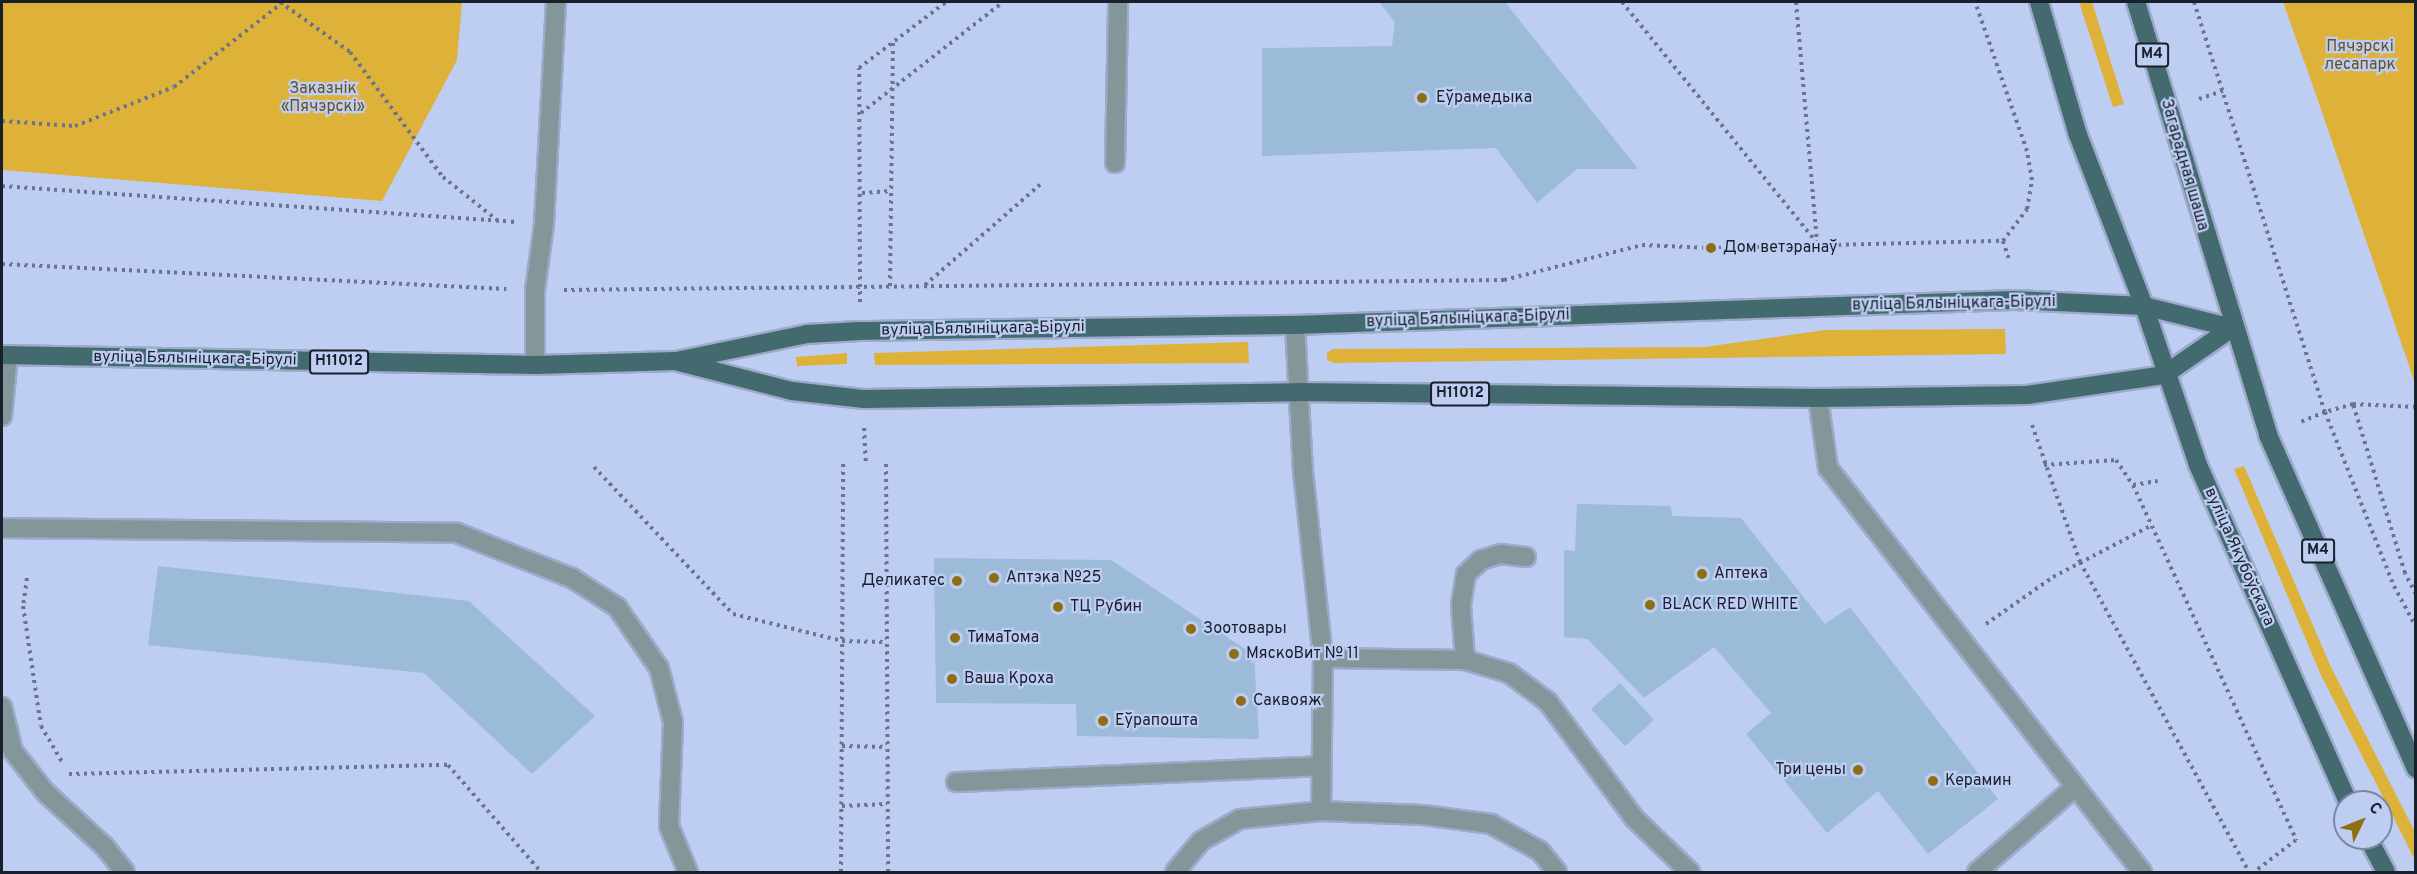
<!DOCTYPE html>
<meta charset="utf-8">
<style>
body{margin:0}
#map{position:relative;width:2417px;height:874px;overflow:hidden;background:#becdf2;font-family:Overpass,sans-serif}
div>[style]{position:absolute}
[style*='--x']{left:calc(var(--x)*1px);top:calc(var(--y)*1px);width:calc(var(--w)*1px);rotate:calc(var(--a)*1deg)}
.green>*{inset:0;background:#deb138}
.building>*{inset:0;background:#9cbbd8}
.path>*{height:4px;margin-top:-2px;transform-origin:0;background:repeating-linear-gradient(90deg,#6a748c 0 3px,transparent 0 7.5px)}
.roads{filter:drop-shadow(2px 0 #9daaca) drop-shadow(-2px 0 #9daaca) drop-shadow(0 2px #9daaca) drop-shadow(0 -2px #9daaca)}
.minor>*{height:18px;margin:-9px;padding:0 9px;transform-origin:9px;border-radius:9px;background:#83979a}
.major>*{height:18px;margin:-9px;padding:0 9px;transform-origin:9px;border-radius:9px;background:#426a6f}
.dots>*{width:16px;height:16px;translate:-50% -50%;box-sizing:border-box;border:3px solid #becdf2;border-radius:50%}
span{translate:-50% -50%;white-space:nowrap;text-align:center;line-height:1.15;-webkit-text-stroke:4.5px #becdf2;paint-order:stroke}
.shield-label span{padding:2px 4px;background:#becdf2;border:2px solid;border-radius:4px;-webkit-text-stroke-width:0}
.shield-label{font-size:15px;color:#1a1f2c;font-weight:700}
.park-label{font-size:16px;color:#665221}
.poi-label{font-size:16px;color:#1a1f2c}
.left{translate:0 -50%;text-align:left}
.right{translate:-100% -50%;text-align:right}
.street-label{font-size:16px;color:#1a1f2c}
.frame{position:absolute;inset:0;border:3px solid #1a1f2c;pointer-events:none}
.north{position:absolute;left:2333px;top:790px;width:60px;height:60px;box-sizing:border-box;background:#becdf2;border:2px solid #7c87a3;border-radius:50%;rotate:47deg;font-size:16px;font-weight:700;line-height:24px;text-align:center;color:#1a1f2c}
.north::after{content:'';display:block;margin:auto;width:21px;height:27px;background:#8e6e12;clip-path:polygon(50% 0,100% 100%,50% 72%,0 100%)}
</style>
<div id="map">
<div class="green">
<i style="clip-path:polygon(2px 2px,462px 2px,457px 60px,382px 201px,2px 170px)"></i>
<i style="clip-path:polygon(2079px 2px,2092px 2px,2124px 104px,2113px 107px)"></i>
<i style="clip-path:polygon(2283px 2px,2415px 2px,2415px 383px,2314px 89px)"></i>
<i style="clip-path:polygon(2005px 329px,2006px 354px,1334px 363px,1327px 360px,1327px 353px,1333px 349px,1705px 347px,1825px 330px)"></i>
<i style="clip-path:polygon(1248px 342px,1249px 363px,875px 365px,874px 353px)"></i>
<i style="clip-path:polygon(847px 353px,847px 364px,797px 366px,796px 357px)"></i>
<i style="clip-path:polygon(2244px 466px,2331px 667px,2415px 832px,2415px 860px,2320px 673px,2234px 469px)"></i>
</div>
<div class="building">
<i style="clip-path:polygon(1379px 2px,1505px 2px,1638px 169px,1577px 169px,1537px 203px,1496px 148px,1262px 156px,1262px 48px,1392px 46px,1395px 22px)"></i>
<i style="clip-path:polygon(1577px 504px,1671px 506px,1672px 516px,1741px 518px,1825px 624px,1850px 607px,1998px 799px,1928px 854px,1878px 791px,1827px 833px,1746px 734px,1771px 713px,1714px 647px,1644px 698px,1588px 639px,1564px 637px,1564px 550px,1575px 551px)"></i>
<i style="clip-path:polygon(934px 558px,1111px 560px,1254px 655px,1259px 739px,1077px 736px,1076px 704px,936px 703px)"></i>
<i style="clip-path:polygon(158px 566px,469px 601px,595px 716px,532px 774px,424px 673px,148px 645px)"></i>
<i style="clip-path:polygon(1620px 683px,1654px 720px,1625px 746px,1591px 709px)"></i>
</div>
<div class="path">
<i style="--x:280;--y:2;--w:86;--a:35.5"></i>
<i style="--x:350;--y:52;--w:156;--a:53.4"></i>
<i style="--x:443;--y:177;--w:69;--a:38.5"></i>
<i style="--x:1622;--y:2;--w:310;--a:51"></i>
<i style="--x:1796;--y:2;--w:242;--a:85"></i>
<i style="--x:2194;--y:2;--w:430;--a:72.3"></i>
<i style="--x:2325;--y:412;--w:29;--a:158"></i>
<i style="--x:2199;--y:99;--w:28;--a:-19"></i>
<i style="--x:861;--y:113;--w:180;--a:-38"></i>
<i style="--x:2;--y:121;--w:73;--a:3.9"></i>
<i style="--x:75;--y:126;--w:106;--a:-21.5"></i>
<i style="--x:174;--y:87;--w:138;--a:-37.9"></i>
<i style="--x:2;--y:186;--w:515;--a:4.01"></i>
<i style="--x:862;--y:193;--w:29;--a:-4"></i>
<i style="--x:2003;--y:241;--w:20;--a:72"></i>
<i style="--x:2;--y:264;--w:505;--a:2.84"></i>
<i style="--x:925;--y:285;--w:155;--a:-41.1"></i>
<i style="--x:890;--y:286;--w:244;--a:-89.3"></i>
<i style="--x:564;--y:290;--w:940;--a:-0.61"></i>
<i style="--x:1504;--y:280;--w:142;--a:-14.2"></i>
<i style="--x:1642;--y:245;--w:69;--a:2.5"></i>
<i style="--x:1711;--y:248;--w:292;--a:-1.4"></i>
<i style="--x:2003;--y:241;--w:40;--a:-53"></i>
<i style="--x:2027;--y:209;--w:29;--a:-80"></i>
<i style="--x:2032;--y:180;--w:29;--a:-100"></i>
<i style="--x:2027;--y:151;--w:158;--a:-109.2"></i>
<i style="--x:860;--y:302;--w:234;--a:-90.2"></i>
<i style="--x:859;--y:68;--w:109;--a:-37.2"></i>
<i style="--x:2353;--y:404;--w:63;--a:2.7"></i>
<i style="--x:2032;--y:425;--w:145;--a:70.7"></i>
<i style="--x:2080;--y:562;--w:353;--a:61.4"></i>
<i style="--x:864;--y:428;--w:35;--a:87"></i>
<i style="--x:886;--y:464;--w:408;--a:89.7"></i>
<i style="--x:2044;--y:465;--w:72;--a:-4"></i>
<i style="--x:2116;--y:460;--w:30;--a:56"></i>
<i style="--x:2133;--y:485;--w:25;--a:-9"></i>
<i style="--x:594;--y:467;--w:202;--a:46.6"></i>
<i style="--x:733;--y:614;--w:112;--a:13.9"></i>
<i style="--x:842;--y:641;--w:44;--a:1.3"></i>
<i style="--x:2133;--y:485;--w:391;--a:65.3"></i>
<i style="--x:2296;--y:840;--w:53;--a:142.7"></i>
<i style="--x:27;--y:578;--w:28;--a:98"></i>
<i style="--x:23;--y:606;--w:121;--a:81.5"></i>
<i style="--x:41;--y:726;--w:42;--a:59.7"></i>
<i style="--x:2416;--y:594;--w:24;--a:-118"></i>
<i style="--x:2405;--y:573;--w:177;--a:-107.1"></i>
<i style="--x:2353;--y:404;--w:29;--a:164"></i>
<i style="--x:2325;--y:412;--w:187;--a:68.4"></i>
<i style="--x:2394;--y:586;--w:47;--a:61.8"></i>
<i style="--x:1986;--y:624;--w:82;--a:-35"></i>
<i style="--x:2053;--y:577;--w:112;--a:-27.7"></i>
<i style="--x:842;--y:746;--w:45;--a:1.3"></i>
<i style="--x:69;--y:774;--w:379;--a:-1.4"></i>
<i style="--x:448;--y:765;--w:142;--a:49"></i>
<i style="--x:842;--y:806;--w:45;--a:-2.5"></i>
<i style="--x:841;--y:872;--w:409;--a:-89.7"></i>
</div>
<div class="roads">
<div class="minor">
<i style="--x:1115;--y:163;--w:161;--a:-88.9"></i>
<i style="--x:1295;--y:325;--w:146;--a:86.9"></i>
<i style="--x:1303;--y:471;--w:188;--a:83.9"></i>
<i style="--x:1323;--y:658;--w:153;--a:90.7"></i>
<i style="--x:535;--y:365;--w:75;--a:-90"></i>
<i style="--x:535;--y:290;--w:67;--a:-82.2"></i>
<i style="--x:544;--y:224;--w:222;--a:-86.9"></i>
<i style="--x:1818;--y:398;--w:71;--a:81.9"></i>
<i style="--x:1828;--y:468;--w:512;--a:52.14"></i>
<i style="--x:2;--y:416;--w:60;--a:-84.3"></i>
<i style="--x:2;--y:528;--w:455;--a:0.6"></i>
<i style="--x:457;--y:533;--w:123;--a:21.4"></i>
<i style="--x:572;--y:578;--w:54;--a:32.8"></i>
<i style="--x:617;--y:607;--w:74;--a:55.5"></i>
<i style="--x:659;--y:668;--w:56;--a:75.5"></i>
<i style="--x:673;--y:722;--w:104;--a:92.2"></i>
<i style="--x:669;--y:826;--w:50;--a:67.6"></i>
<i style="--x:1323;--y:658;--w:142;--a:0.8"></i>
<i style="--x:1465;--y:660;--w:46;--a:16.5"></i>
<i style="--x:1509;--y:673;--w:49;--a:36.6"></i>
<i style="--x:1548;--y:702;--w:144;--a:53.4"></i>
<i style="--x:1634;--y:818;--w:78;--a:44"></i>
<i style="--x:1465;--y:660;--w:55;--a:-94.2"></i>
<i style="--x:1461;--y:605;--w:31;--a:-81"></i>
<i style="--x:1466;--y:574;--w:21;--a:-43"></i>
<i style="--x:1481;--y:560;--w:21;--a:-17"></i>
<i style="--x:1501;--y:554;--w:25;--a:7"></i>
<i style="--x:2;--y:707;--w:45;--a:76"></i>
<i style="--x:13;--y:751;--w:52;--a:52"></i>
<i style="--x:45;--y:792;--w:80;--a:42.5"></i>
<i style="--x:104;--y:846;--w:33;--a:51"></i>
<i style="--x:956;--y:782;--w:366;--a:-2.5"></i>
<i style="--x:1175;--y:872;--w:40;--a:-50"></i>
<i style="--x:1201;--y:841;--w:45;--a:-29.4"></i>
<i style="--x:1240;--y:819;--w:81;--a:-5.6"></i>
<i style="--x:1321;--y:811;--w:102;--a:2.2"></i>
<i style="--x:1423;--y:815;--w:69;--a:7.5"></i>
<i style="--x:1491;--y:824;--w:56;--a:28.9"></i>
<i style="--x:1540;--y:851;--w:27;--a:51"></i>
<i style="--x:1977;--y:872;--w:130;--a:-40.9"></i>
</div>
<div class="major">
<i style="--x:2039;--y:2;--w:139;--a:73.7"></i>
<i style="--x:2078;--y:135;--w:183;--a:68.9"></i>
<i style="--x:2144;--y:306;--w:168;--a:71.2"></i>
<i style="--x:2198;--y:465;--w:369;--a:66"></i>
<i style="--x:2136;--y:2;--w:453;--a:73"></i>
<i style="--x:2268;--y:435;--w:365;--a:66.1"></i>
<i style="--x:2;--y:355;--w:533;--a:1.07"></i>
<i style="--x:535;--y:365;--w:141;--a:-1.6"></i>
<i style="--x:676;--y:361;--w:134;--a:-11.6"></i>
<i style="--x:807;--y:334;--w:52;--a:-3.3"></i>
<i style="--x:859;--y:331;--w:436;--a:-0.8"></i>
<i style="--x:1295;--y:325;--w:719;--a:-1.99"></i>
<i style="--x:2014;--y:300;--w:130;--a:2.6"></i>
<i style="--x:2144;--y:306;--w:91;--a:14"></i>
<i style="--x:679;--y:362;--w:117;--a:14.4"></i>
<i style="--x:792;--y:391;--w:71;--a:6.4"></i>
<i style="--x:863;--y:399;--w:434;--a:-0.9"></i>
<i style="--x:1297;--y:392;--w:521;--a:0.66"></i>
<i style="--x:1818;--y:398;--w:209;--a:-0.8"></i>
<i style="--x:2027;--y:395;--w:138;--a:-8.3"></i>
<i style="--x:2164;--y:375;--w:83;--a:-34.7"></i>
<i style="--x:2368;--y:838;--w:38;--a:62"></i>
</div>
</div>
<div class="dots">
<i style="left:1422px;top:98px;background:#8e6e12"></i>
<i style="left:1711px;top:248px;background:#8e6e12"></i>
<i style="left:1702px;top:574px;background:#8e6e12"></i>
<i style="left:994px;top:578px;background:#8e6e12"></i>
<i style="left:957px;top:581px;background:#8e6e12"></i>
<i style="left:1650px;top:605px;background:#8e6e12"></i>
<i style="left:1058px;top:607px;background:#8e6e12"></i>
<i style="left:1191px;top:629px;background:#8e6e12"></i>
<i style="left:955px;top:638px;background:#8e6e12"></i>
<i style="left:1234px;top:654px;background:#8e6e12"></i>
<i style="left:952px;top:679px;background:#8e6e12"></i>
<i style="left:1241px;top:701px;background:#8e6e12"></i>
<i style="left:1103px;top:721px;background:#8e6e12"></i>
<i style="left:1858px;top:770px;background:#8e6e12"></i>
<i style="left:1933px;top:781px;background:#8e6e12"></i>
</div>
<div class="shield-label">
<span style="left:2152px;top:55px">М4</span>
<span style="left:339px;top:362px">Н11012</span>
<span style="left:1460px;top:394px">Н11012</span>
<span style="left:2318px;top:551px">М4</span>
</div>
<div class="park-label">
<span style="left:2360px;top:56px">Пячэрскі<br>лесапарк</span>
<span style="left:323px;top:98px">Заказнік<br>«Пячэрскі»</span>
</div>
<div class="poi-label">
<span class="left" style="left:1436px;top:98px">Еўрамедыка</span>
<span class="left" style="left:1723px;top:248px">Дом ветэранаў</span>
<span class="left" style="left:1714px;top:574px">Аптека</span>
<span class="left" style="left:1006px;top:578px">Аптэка №25</span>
<span class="right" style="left:945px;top:581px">Деликатес</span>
<span class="left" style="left:1662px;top:605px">BLACK RED WHITE</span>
<span class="left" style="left:1070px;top:607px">ТЦ Рубин</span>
<span class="left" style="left:1203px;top:629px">Зоотовары</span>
<span class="left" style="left:967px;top:638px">ТимаТома</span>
<span class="left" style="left:1246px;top:654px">МяскоВит № 11</span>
<span class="left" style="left:964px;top:679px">Ваша Кроха</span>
<span class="left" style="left:1253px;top:701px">Саквояж</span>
<span class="left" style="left:1115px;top:721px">Еўрапошта</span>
<span class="right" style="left:1846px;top:770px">Три цены</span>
<span class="left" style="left:1945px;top:781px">Керамин</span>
</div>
<div class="street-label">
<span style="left:2184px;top:165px;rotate:74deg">Загарадная шаша</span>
<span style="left:1954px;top:304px;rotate:-1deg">вуліца Бялыніцкага-Бірулі</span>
<span style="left:1468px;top:319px;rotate:-2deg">вуліца Бялыніцкага-Бірулі</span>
<span style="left:983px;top:329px;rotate:-1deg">вуліца Бялыніцкага-Бірулі</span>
<span style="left:195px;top:359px;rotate:1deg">вуліца Бялыніцкага-Бірулі</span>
<span style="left:2239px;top:557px;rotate:66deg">вуліца Якубоўскага</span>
</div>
<div class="frame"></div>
<div class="north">С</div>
</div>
